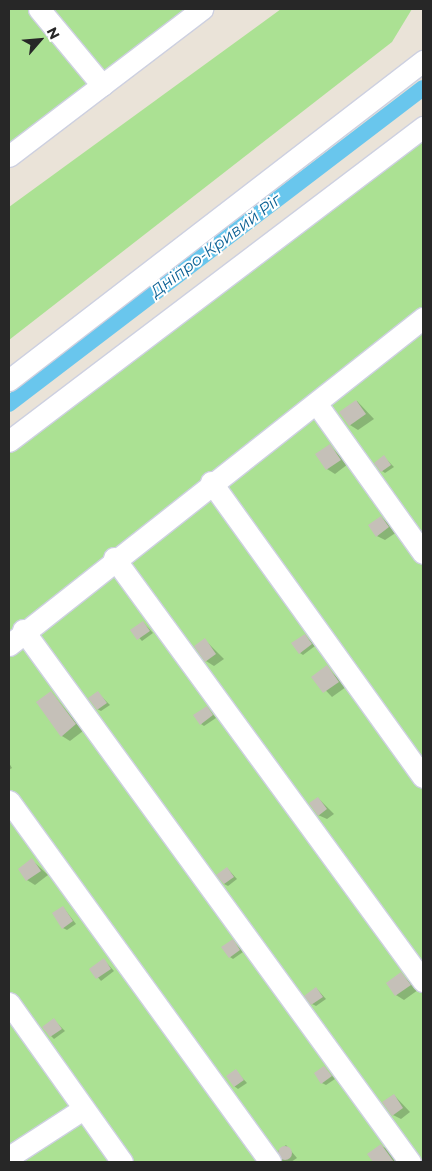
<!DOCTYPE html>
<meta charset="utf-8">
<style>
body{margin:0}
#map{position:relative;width:432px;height:1171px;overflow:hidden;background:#eae3d8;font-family:Montserrat,sans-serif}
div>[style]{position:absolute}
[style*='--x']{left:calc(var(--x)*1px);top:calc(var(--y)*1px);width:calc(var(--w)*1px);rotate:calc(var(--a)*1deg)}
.green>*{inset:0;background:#abe193}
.shadow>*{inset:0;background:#0003}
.canal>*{height:16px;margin:-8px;padding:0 8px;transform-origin:8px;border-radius:8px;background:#69c6ed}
.building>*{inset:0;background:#c5c0b8}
.round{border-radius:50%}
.roads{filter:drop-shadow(1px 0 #cdd0e0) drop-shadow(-1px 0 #cdd0e0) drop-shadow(0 1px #cdd0e0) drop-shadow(0 -1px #cdd0e0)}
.minor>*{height:21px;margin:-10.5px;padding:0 10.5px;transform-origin:10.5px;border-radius:10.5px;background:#fff}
span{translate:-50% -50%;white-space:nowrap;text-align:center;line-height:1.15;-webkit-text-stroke:4px #fff;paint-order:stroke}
.water-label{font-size:16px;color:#0d6194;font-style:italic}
.frame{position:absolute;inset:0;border:10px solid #272727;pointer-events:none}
.north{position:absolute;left:15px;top:15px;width:50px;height:50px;-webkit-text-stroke:4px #fff;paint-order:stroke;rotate:63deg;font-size:14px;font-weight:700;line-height:20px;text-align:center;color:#272727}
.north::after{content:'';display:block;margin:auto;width:18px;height:22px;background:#272727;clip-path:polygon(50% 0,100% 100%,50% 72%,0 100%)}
</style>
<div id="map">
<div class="green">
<i style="clip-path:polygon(9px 9px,202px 9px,9px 156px)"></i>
<i style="clip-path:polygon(281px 9px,412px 9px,392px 42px,9px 340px,9px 207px)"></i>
<i style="clip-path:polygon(423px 127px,423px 1162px,9px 1162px,9px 441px)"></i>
</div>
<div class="shadow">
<i style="clip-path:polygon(357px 401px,374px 419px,358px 430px,350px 425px)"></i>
<i style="clip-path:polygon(330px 446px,348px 464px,335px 474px,327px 469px)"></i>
<i style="clip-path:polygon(384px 457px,394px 467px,385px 473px,382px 471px)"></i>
<i style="clip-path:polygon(381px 517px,397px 532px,385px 540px,377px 536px)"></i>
<i style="clip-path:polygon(143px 622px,153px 633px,142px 641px,132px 630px)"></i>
<i style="clip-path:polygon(305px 635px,315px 646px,303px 655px,300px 653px)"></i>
<i style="clip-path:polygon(205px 640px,224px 659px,214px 666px,206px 661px)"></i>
<i style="clip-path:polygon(327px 667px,346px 687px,332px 697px,313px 677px)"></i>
<i style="clip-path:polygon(52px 693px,83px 731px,70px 741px,62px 736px)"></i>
<i style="clip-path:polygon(98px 693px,110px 705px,101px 711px,97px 709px)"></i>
<i style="clip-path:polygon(207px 707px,216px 718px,204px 726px,201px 724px)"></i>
<i style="clip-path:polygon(9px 763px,12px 768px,9px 770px)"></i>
<i style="clip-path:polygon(318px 798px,334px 814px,327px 819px,318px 815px)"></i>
<i style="clip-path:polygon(32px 860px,48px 875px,35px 885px,27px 880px)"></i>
<i style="clip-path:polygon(227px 868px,237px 879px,228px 886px,224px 884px)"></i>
<i style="clip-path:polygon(63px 907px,76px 924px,67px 930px,63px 928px)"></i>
<i style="clip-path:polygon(233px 941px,243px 952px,233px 959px,230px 957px)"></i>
<i style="clip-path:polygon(104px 960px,114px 971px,101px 981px,91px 969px)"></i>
<i style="clip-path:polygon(401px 974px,418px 990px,404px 1000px,396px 995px)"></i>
<i style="clip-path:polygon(317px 989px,326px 999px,316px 1006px,312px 1004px)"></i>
<i style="clip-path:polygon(54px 1020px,65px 1031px,54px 1039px,51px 1036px)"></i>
<i style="clip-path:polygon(324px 1067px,335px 1079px,326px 1085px,322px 1083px)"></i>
<i style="clip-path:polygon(236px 1071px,247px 1083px,238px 1089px,234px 1086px)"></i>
<i style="clip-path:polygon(394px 1095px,410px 1112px,401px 1119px,393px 1115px)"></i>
<i style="clip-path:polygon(286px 1145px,297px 1158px,291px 1162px,283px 1162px,278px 1151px)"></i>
<i style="clip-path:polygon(381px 1146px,390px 1150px,398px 1162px,375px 1162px,369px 1154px)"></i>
</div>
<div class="canal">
<i style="--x:9;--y:404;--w:521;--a:-37.35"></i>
</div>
<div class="building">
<i style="clip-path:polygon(356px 400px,366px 414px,349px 426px,339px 412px)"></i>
<i style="clip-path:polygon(330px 444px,341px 460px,326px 470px,315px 454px)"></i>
<i style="clip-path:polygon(384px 455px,391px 465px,381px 472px,374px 463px)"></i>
<i style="clip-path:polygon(381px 516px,389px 527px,376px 537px,368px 525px)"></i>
<i style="clip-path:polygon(143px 621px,150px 631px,137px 640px,130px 630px)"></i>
<i style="clip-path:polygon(305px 634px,312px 644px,299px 654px,291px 643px)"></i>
<i style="clip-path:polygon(205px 638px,216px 654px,205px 662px,194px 646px)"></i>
<i style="clip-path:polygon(327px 665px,339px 682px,323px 693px,311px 677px)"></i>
<i style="clip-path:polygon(51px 691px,76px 724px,61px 737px,36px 702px)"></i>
<i style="clip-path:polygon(98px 691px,107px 703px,97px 710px,88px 698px)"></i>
<i style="clip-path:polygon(207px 706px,213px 715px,200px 725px,193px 715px)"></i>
<i style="clip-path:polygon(318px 797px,327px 809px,318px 816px,309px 803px)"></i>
<i style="clip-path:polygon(32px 858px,41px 871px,26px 881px,18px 869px)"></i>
<i style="clip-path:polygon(227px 867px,234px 877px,224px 884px,216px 875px)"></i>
<i style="clip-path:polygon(63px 906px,73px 921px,62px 929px,52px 913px)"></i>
<i style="clip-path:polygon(233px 939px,240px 950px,229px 958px,221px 947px)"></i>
<i style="clip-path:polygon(104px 958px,111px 969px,96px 979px,89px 969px)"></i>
<i style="clip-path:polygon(401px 972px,411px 985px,395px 996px,386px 983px)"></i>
<i style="clip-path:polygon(316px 987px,323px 997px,311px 1005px,304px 996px)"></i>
<i style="clip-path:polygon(54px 1018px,62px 1029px,50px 1037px,42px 1027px)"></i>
<i style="clip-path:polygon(324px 1066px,332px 1076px,321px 1084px,314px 1073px)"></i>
<i style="clip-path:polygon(236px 1069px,244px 1080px,234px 1087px,226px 1076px)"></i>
<i style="clip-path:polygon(394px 1094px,403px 1108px,392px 1116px,382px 1102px)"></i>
<i style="clip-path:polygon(381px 1144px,394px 1162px,373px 1162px,367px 1154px)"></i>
<i class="round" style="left:278px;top:1146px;width:14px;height:14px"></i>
</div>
<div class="roads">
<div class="minor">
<i style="--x:39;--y:9;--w:99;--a:50.3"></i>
<i style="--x:9;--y:156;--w:243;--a:-37.3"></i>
<i style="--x:9;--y:380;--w:523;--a:-37.62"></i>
<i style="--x:316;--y:403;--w:184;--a:54.5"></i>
<i style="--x:9;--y:441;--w:520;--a:-37.18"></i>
<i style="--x:211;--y:482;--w:363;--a:54.3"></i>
<i style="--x:114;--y:558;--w:524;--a:53.85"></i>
<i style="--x:23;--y:630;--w:658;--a:53.97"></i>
<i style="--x:9;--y:645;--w:528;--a:-38.3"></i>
<i style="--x:9;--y:801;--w:445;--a:54.1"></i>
<i style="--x:9;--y:1003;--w:195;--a:54.6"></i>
<i style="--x:9;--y:1157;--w:88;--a:-33"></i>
</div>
</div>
<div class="water-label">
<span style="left:216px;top:246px;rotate:-37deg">Дніпро-Кривий Ріг</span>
</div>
<div class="frame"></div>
<div class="north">N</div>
</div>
